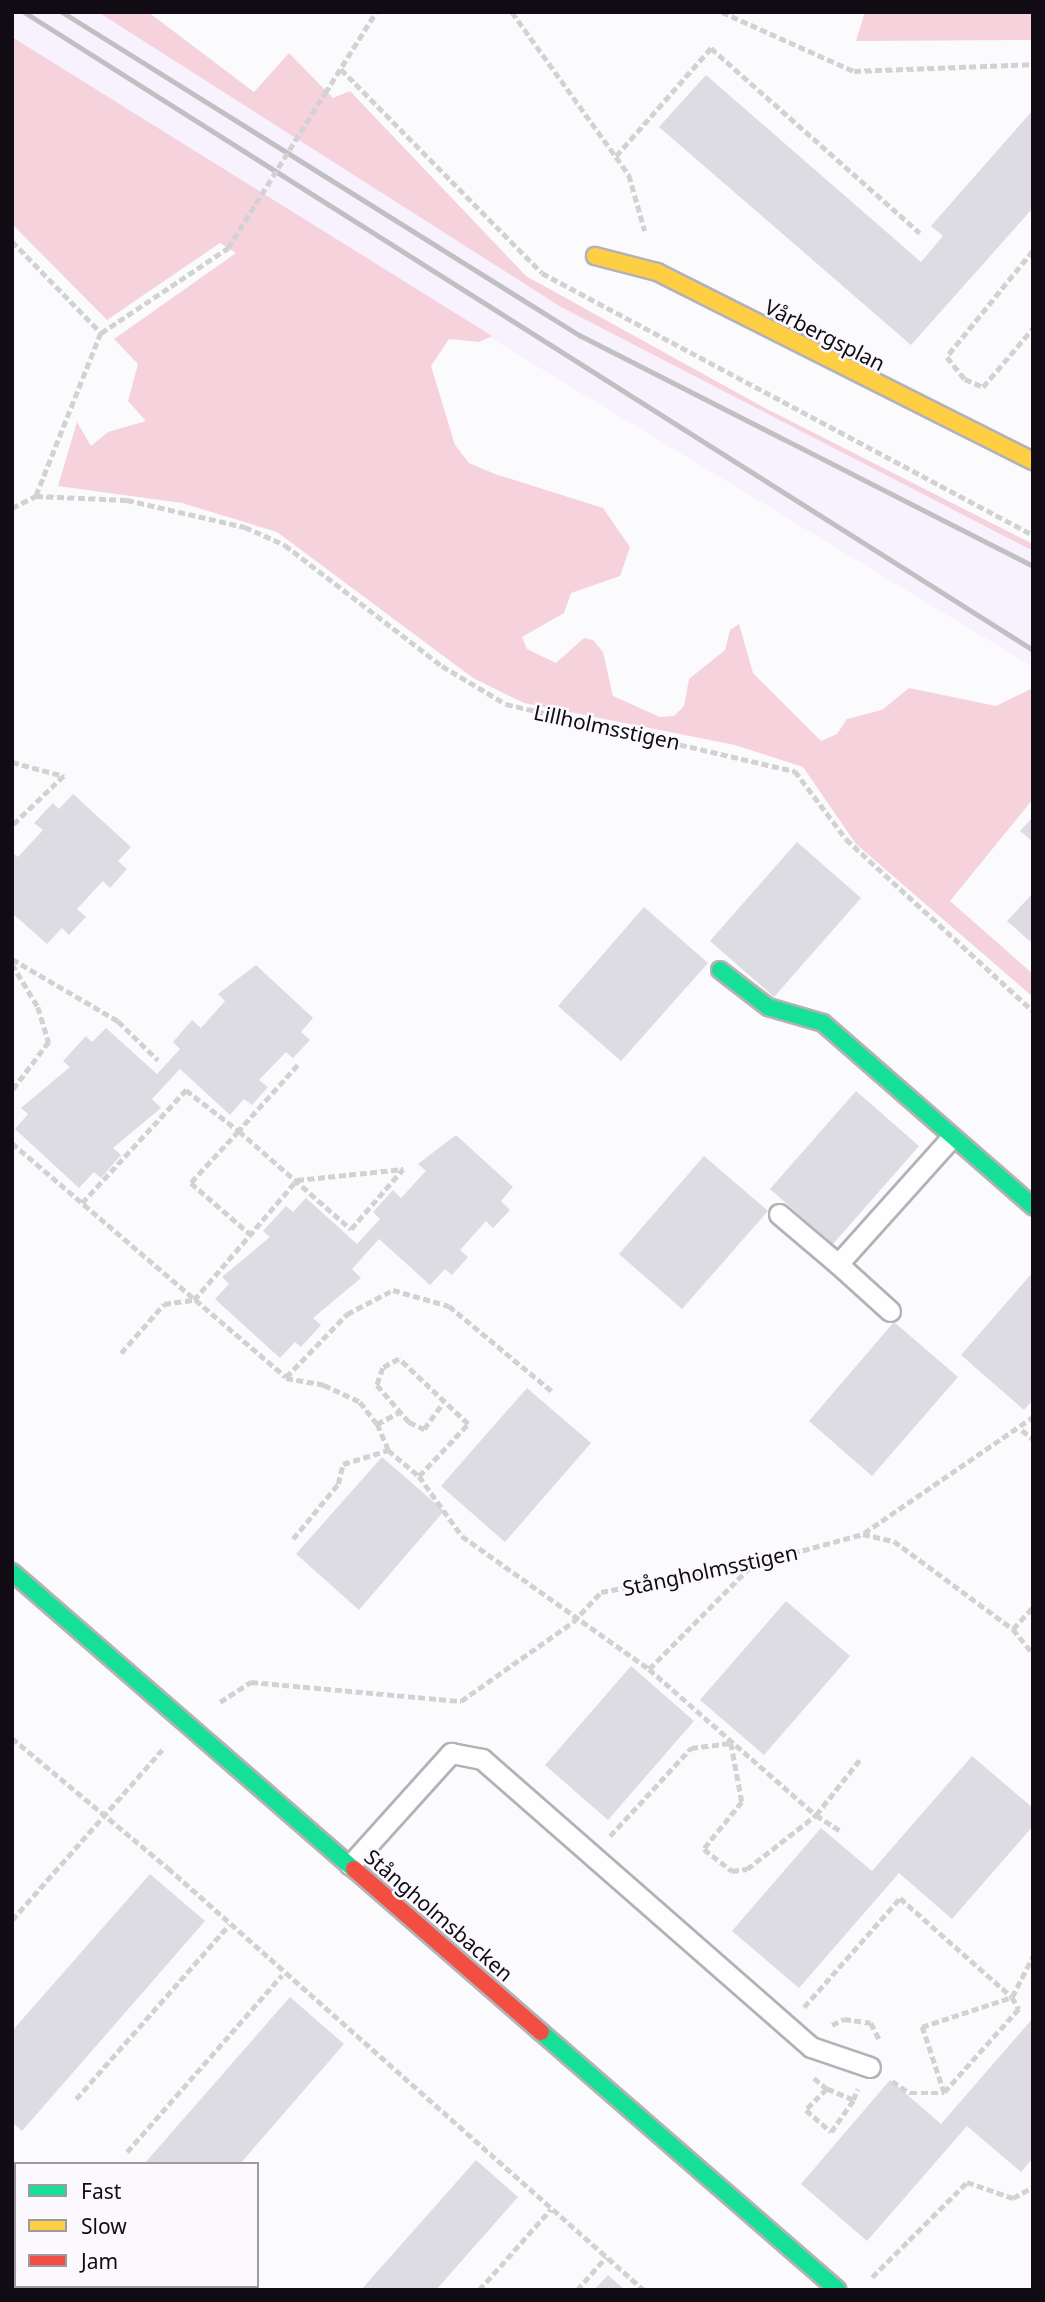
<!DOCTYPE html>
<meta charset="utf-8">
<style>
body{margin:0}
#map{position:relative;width:1045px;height:2302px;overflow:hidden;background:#fbfafd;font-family:"Noto Sans",sans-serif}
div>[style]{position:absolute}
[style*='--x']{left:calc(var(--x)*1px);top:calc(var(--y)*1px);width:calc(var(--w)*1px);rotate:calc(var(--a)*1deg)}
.built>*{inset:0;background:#f8f1fe}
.green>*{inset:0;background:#f6d2dd}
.building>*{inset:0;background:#dcdce2}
.path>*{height:4.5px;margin-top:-2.25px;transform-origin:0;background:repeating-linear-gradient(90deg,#d2d2d3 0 7px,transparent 0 10.5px)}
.roads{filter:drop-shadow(2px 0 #b4b1b7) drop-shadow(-2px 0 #b4b1b7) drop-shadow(0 2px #b4b1b7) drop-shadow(0 -2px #b4b1b7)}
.lane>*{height:19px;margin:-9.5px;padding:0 9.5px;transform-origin:9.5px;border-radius:9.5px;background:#fefeff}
.fast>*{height:16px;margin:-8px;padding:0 8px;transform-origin:8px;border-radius:8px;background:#16e098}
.slow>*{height:16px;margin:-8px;padding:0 8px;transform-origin:8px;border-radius:8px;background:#ffcf43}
.jam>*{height:16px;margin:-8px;padding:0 8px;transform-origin:8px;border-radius:8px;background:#f24e42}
.rail>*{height:5px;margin:-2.5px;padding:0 2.5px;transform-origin:2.5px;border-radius:2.5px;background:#c0bfc1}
.path-bridge>*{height:4.5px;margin-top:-2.25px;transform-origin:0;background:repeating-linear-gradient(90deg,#d2d2d3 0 7px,transparent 0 10.5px)}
span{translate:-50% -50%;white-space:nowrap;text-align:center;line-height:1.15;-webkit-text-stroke:5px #fbf9fe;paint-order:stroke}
.street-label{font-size:21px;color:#110c14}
.frame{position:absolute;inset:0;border:14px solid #110c14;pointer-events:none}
.legend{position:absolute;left:14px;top:2162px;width:245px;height:126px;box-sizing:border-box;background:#fbf9fe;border:2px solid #9d9aa0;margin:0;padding:9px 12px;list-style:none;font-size:21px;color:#110c14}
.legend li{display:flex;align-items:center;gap:14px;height:35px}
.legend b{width:35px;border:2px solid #9d9aa0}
</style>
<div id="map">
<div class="built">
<i style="clip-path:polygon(12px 12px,98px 12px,561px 307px,1033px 551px,1033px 667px,326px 238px,12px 37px)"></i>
</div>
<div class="green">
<i style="clip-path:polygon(98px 12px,148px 12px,254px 92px,289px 53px,333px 98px,350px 91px,526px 276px,763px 407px,1033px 544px,1033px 551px,561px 307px)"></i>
<i style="clip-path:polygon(865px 12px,1033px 12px,1033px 40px,856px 41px)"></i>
<i style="clip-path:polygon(12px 37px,492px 336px,479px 342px,449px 339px,431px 366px,455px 445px,469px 463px,495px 474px,603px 508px,630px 547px,620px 576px,571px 593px,564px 613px,522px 637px,527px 649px,556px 663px,584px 638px,593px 640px,603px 652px,613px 696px,660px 717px,674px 716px,684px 706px,689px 679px,725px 650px,730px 630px,739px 624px,753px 673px,821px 741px,837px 734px,847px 719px,882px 710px,909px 688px,996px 706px,1033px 688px,1033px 799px,950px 901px,1033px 974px,1033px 997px,856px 844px,803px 767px,735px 745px,524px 703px,473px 678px,277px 532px,182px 503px,58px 486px,77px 422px,91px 446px,108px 432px,146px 421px,128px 401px,138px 364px,114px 339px,236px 253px,220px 243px,107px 320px,12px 224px)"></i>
</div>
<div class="building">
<i style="clip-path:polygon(706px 75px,921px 262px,943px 236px,931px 226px,1033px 110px,1033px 208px,911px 345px,659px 127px)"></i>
<i style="clip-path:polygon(73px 794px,131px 847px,118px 861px,127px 869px,110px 888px,103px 881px,77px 909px,86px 917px,69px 935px,62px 928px,47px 944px,12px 913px,12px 852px,18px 857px,43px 830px,34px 823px,53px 803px,59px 809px)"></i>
<i style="clip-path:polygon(1033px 817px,1033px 842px,1020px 831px)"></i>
<i style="clip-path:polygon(797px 842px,861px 898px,774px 997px,710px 941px)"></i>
<i style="clip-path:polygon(1033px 893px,1033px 944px,1007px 921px)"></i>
<i style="clip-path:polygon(644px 907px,708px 963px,621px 1061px,558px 1006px)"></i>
<i style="clip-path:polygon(256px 965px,313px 1018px,301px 1032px,310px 1040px,293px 1058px,286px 1052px,259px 1080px,268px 1087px,252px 1105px,244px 1099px,230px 1115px,180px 1069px,152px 1099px,161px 1108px,113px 1148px,121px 1155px,101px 1178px,94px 1172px,79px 1188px,15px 1129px,28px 1114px,21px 1108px,70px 1067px,63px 1061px,86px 1036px,92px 1042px,106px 1028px,157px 1074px,180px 1049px,173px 1042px,192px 1020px,201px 1028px,225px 1001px,218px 994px)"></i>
<i style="clip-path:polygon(856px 1091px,919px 1146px,833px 1244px,770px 1189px)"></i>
<i style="clip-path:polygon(456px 1135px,513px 1187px,501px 1201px,510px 1210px,493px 1228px,486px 1221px,460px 1250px,468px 1257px,452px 1275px,445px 1269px,430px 1285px,379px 1239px,352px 1269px,361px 1278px,313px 1318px,321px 1325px,301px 1347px,295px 1342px,280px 1358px,215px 1299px,229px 1284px,222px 1277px,270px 1237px,263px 1231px,286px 1206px,293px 1212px,306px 1198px,357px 1244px,380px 1219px,373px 1212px,393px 1190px,401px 1198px,426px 1171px,418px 1164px)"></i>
<i style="clip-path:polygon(704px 1156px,768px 1211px,682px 1309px,619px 1254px)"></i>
<i style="clip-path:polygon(1033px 1272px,1033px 1400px,1024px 1410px,961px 1355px)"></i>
<i style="clip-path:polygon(894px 1322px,958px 1377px,872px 1476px,809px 1421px)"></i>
<i style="clip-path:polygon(527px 1388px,591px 1443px,505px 1542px,441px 1486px)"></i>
<i style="clip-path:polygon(382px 1457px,444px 1511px,359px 1610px,296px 1554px)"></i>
<i style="clip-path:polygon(786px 1601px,850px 1656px,764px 1755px,700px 1700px)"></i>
<i style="clip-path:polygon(631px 1666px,694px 1721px,608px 1820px,545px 1765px)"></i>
<i style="clip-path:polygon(972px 1756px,1033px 1808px,1033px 1826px,952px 1919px,899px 1873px,799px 1988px,732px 1931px,821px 1828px,872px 1871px)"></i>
<i style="clip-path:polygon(150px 1874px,205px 1921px,22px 2131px,12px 2122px,12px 2031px)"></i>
<i style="clip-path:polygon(290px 1997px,344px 2044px,240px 2164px,144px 2164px)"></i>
<i style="clip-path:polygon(1033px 2018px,1033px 2158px,1021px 2172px,967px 2126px,867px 2241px,801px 2184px,890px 2080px,941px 2124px)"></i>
<i style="clip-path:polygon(476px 2160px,518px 2197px,436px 2290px,361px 2290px)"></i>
<i style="clip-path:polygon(608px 2275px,625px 2290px,594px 2290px)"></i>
</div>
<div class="path">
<i style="--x:512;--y:12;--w:201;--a:54.3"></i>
<i style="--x:629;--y:175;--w:58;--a:74.1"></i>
<i style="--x:722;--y:12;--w:145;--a:24.1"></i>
<i style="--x:854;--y:71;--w:179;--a:-2.2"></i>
<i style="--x:341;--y:69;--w:286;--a:45.4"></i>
<i style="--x:542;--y:273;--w:557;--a:28.08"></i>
<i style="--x:325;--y:93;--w:96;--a:-57.8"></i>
<i style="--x:616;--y:156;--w:144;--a:-48.7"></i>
<i style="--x:711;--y:48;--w:279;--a:41.5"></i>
<i style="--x:12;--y:241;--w:128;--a:45.9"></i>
<i style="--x:101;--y:333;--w:175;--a:111.7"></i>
<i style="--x:1033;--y:251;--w:136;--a:129.1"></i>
<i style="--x:947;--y:357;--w:28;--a:51"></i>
<i style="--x:965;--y:379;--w:20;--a:24"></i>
<i style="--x:983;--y:387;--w:77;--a:-49.7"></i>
<i style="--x:101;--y:333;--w:153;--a:-33.8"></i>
<i style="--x:12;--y:508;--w:27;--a:-27"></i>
<i style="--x:36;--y:496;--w:91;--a:2.5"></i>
<i style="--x:127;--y:500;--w:121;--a:12.9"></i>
<i style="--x:245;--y:527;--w:44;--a:24.2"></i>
<i style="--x:285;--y:545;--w:198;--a:37.6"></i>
<i style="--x:442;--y:666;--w:74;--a:30.7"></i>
<i style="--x:506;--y:704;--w:297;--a:13.1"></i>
<i style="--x:795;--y:771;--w:85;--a:53.1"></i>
<i style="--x:846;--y:839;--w:254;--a:42.6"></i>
<i style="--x:12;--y:762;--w:54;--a:15.1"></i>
<i style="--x:64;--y:776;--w:72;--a:136.1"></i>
<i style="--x:12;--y:959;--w:123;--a:30.3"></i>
<i style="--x:118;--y:1021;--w:56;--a:44.3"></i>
<i style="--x:12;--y:964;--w:50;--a:58.8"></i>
<i style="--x:38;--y:1007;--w:37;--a:73"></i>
<i style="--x:49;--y:1042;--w:61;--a:127.1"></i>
<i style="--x:298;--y:1065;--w:89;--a:131.8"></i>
<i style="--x:239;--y:1131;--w:149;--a:41.2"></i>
<i style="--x:351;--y:1229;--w:79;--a:-49.1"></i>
<i style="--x:12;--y:1143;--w:360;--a:40.5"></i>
<i style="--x:286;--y:1377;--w:88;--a:-45.9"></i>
<i style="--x:347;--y:1314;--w:52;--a:-27.6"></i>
<i style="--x:393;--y:1290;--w:58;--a:15.9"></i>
<i style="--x:449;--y:1306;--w:135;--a:39.6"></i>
<i style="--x:82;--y:1203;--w:154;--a:-47.4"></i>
<i style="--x:186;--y:1090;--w:67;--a:37.7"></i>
<i style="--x:239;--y:1131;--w:71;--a:132.7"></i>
<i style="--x:191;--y:1183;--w:77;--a:40.8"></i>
<i style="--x:121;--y:1353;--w:65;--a:-48.7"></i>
<i style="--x:164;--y:1304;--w:30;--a:-8"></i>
<i style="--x:194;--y:1300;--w:158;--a:-49.4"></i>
<i style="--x:297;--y:1180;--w:107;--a:-5.9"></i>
<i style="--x:286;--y:1378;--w:39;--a:10"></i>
<i style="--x:324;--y:1385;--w:40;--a:25"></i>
<i style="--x:360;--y:1402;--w:28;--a:52"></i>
<i style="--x:1022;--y:1430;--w:14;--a:39"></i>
<i style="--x:388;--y:1450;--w:28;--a:-113"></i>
<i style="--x:377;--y:1424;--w:24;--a:-28"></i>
<i style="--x:419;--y:1476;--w:71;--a:-46.7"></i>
<i style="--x:468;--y:1424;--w:95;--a:-136.7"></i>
<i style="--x:399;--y:1359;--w:18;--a:151"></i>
<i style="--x:383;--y:1368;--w:18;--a:109"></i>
<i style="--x:377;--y:1385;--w:49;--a:49.1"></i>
<i style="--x:409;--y:1422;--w:17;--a:25"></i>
<i style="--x:424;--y:1429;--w:32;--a:-54"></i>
<i style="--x:864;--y:1533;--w:205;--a:-34.5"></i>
<i style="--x:293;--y:1539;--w:71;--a:-50.7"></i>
<i style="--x:338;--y:1484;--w:21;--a:-76"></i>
<i style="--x:343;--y:1464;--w:47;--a:-17.3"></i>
<i style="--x:388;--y:1450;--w:40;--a:40"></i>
<i style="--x:419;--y:1476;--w:74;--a:54.4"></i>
<i style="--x:462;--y:1536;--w:229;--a:35.4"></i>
<i style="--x:649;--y:1669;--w:222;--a:41.2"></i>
<i style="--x:816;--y:1815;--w:73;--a:-51.7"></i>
<i style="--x:1013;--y:1629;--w:30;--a:-48"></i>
<i style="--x:649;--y:1669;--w:146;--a:-45.3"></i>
<i style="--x:220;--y:1702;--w:37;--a:-33"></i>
<i style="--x:251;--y:1682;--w:211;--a:5.2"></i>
<i style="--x:461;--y:1701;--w:137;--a:-35.2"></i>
<i style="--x:573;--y:1622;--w:41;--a:-47"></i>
<i style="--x:601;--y:1592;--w:154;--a:-10.5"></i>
<i style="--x:752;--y:1564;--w:115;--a:-15.1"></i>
<i style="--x:863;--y:1534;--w:32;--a:13"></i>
<i style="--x:894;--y:1541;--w:148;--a:36.5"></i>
<i style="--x:1013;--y:1629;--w:32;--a:51"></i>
<i style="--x:12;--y:1738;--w:203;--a:39.8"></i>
<i style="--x:168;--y:1868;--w:636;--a:41.56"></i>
<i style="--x:610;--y:1836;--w:120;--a:-47.4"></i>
<i style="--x:691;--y:1748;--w:40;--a:-7.1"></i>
<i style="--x:731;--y:1743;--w:60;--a:79.4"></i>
<i style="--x:742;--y:1802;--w:60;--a:129"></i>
<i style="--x:704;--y:1849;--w:36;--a:38"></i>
<i style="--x:732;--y:1871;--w:15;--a:-8"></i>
<i style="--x:747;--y:1869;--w:88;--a:-38"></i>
<i style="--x:816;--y:1815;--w:31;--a:33"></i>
<i style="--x:12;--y:1920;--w:227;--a:-48.6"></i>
<i style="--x:1012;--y:1997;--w:46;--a:-62.9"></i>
<i style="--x:804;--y:2007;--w:145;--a:-48.6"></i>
<i style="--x:900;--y:1898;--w:149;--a:41.5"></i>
<i style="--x:1012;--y:1997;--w:14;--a:60"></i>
<i style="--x:1019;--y:2009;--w:113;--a:131.8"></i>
<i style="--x:944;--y:2093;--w:70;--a:-108.4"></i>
<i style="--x:922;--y:2027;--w:95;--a:-18.4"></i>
<i style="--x:832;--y:2025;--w:13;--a:-27"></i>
<i style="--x:844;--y:2019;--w:27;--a:8"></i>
<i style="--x:871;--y:2023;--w:20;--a:63"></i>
<i style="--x:814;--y:2078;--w:17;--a:40"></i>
<i style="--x:892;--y:2081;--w:22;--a:34"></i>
<i style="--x:910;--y:2093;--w:34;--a:0"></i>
<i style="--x:76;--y:2099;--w:232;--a:-48.7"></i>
<i style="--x:853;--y:2100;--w:28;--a:-157"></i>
<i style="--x:827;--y:2089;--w:30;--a:135"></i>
<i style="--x:806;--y:2110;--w:33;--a:41"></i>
<i style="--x:831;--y:2132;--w:39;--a:-55"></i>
<i style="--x:853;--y:2100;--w:12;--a:-66"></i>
<i style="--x:127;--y:2152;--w:235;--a:-48.8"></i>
<i style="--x:12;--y:2186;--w:5;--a:37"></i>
<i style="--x:872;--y:2277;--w:134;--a:-45"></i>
<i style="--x:967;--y:2182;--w:49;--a:19.2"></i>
<i style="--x:1013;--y:2198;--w:23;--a:-29"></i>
<i style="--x:131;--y:2286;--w:5;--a:53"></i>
<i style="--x:479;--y:2290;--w:108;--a:-48.4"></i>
<i style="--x:577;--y:2290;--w:44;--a:-48.7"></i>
</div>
<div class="roads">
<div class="lane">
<i style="--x:779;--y:1214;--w:77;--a:40.3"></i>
<i style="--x:838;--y:1264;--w:169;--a:-48.1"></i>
<i style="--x:838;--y:1264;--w:70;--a:42.1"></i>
<i style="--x:350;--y:1865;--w:151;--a:-48"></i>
<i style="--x:451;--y:1753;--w:32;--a:11"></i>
<i style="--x:482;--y:1759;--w:437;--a:41.2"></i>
<i style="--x:811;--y:2047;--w:62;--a:18.7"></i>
</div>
<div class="fast">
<i style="--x:720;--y:970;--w:61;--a:37.6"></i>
<i style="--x:768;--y:1007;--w:57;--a:16.2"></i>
<i style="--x:823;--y:1023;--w:279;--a:41.1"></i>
<i style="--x:12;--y:1572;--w:453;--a:41"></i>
<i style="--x:541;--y:2032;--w:393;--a:41"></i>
</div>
<div class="slow">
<i style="--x:595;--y:256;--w:64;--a:14.5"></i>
<i style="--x:657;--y:272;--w:421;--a:26.7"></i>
</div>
<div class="jam">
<i style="--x:354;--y:1869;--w:248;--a:41.1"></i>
</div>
</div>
<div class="rail">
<i style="--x:24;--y:12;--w:1194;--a:32.31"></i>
<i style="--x:62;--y:12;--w:610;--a:32"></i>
<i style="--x:579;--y:335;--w:509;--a:26.97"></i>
</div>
<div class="path-bridge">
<i style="--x:228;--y:248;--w:183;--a:-58"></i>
</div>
<div class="street-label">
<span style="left:825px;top:335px;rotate:27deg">Vårbergsplan</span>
<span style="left:607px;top:727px;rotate:12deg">Lillholmsstigen</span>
<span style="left:710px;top:1570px;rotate:-12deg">Stångholmsstigen</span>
<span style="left:439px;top:1915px;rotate:41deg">Stångholmsbacken</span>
</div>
<div class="frame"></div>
<ul class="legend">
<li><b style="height:9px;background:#16e098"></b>Fast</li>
<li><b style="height:9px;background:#ffcf43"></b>Slow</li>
<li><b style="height:9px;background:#f24e42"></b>Jam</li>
</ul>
</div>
